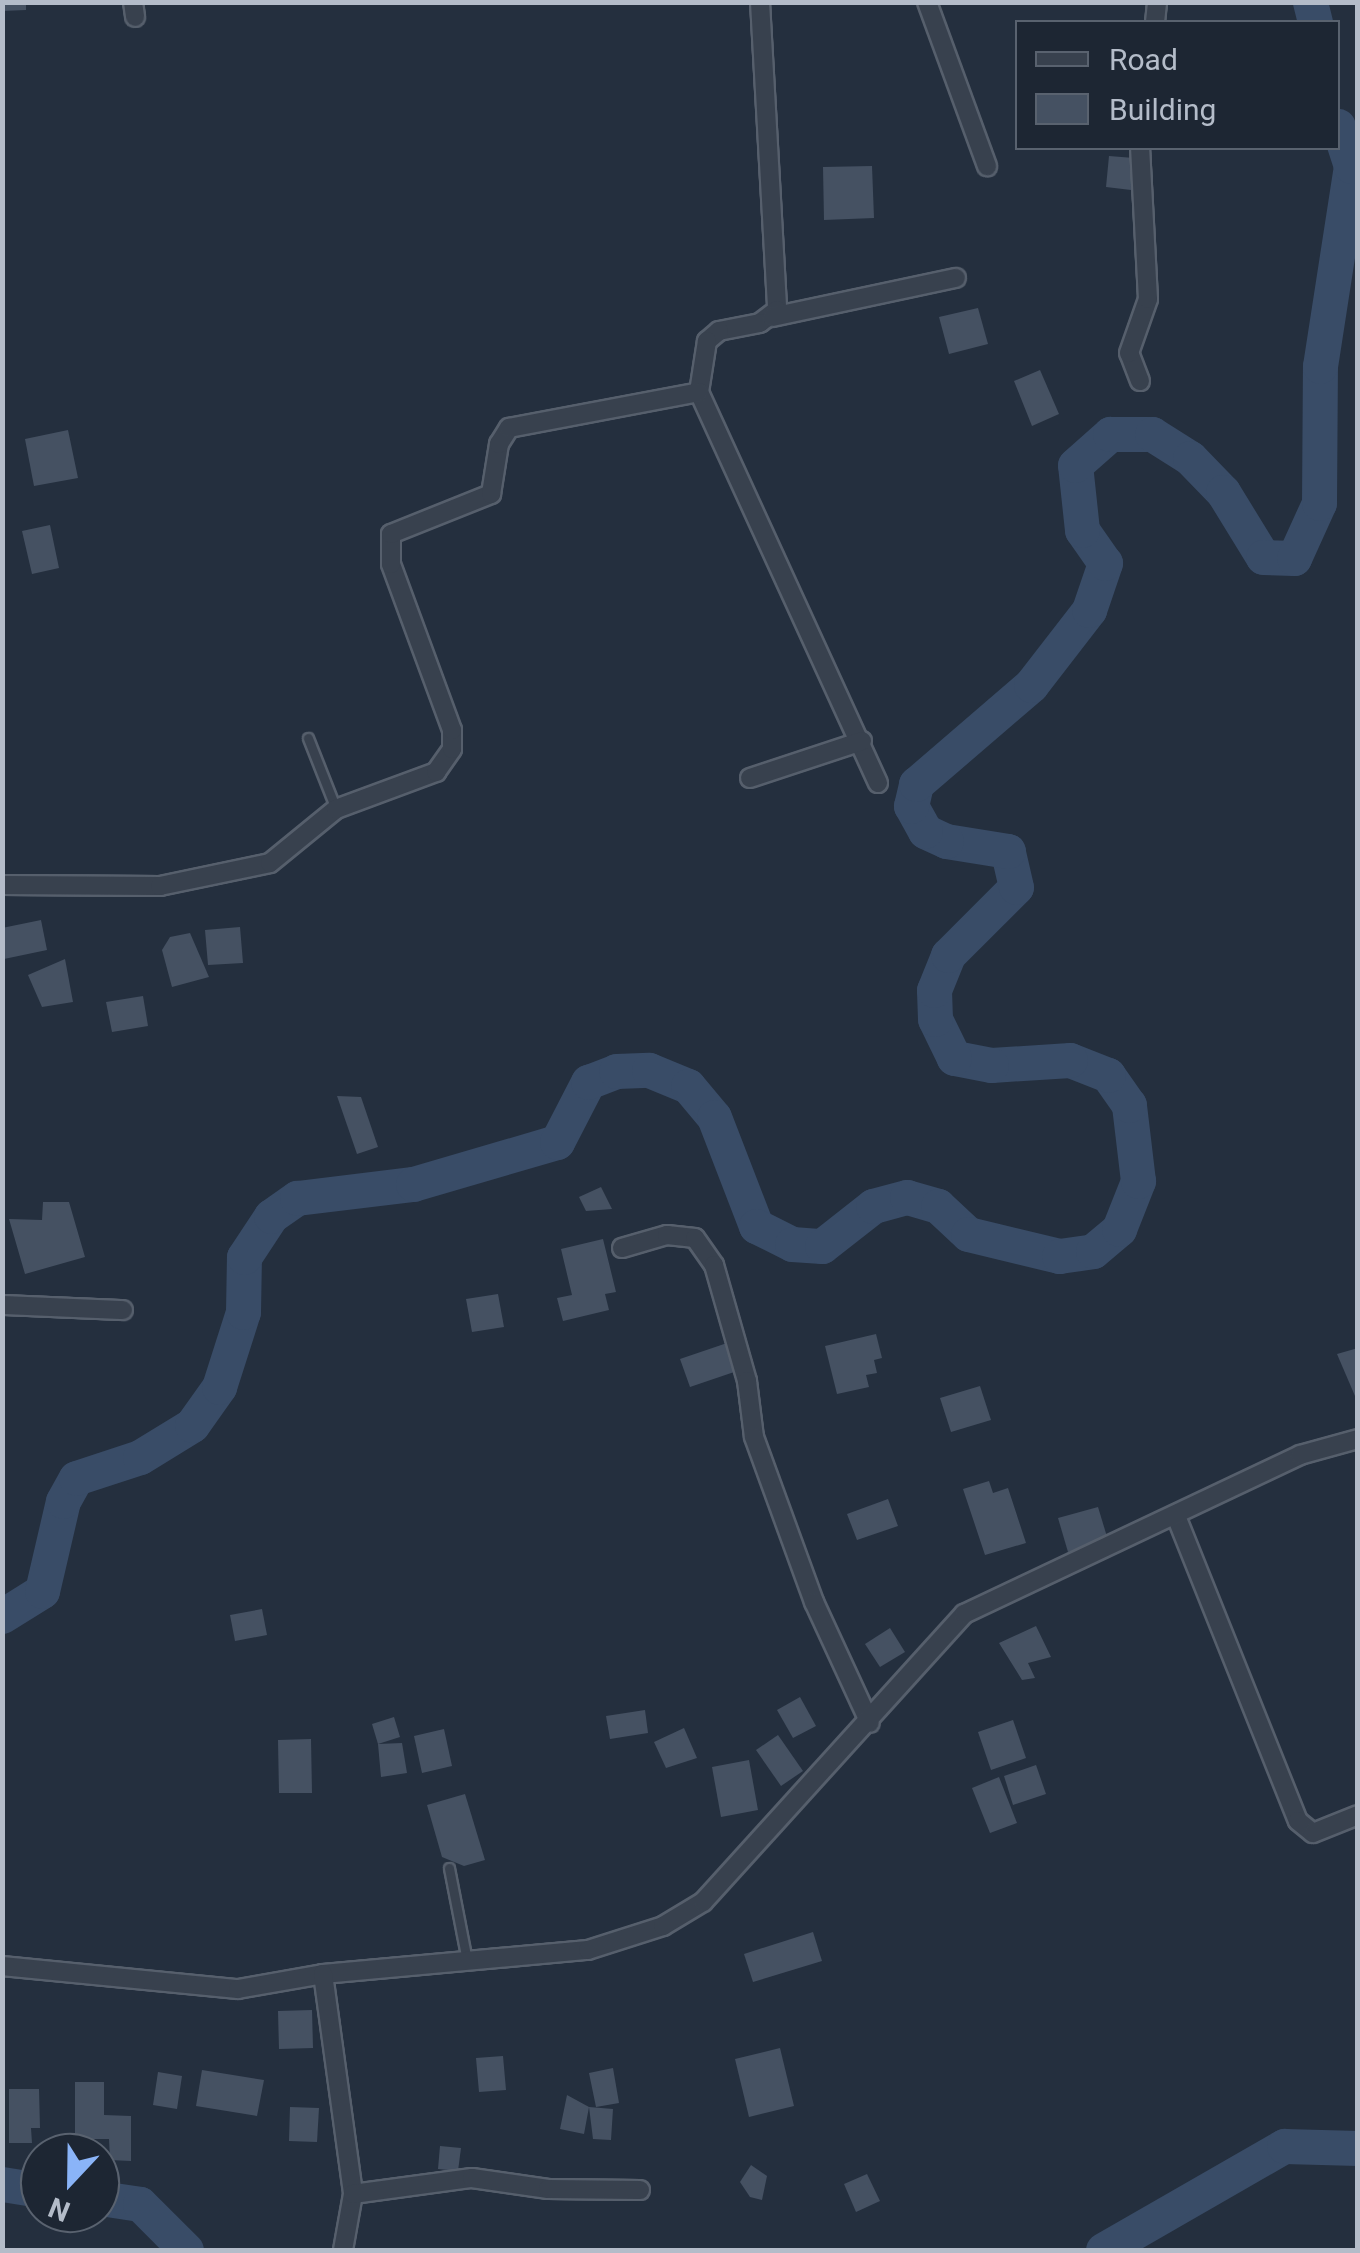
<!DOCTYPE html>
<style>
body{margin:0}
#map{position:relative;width:1360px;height:2253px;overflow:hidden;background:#242f3e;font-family:Roboto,sans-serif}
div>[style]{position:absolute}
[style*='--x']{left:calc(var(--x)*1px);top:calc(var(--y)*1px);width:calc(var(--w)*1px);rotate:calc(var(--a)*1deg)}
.river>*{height:35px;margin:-17.5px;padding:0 17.5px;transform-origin:17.5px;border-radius:17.5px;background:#394c67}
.building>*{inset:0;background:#455162}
.roads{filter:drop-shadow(2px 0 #565f6c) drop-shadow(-2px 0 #565f6c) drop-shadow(0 2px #565f6c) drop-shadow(0 -2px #565f6c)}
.lane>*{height:9px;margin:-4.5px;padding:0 4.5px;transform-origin:4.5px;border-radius:4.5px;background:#38414e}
.street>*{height:18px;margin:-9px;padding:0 9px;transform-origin:9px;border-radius:9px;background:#38414e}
span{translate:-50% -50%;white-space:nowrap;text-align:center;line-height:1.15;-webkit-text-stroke:8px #1d2633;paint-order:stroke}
.frame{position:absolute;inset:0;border:5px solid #b4bcc9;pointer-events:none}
.legend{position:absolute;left:1015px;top:20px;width:325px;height:130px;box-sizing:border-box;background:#1d2633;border:2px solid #59626f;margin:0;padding:12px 18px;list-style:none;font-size:30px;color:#b4bcc9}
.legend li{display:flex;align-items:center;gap:20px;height:50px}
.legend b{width:50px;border:2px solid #59626f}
.north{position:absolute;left:20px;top:2133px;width:100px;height:100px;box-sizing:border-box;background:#1d2633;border:2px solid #59626f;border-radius:50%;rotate:202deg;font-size:28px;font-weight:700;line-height:40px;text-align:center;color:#b4bcc9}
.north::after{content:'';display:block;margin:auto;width:35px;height:45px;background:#8ab4f8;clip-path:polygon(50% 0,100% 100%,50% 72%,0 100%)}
</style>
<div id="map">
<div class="river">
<i style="--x:1310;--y:2;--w:21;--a:76"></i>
<i style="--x:2;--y:1616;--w:47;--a:-32"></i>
<i style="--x:42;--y:1591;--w:92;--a:-76.9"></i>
<i style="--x:63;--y:1501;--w:26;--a:-61"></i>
<i style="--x:76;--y:1478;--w:67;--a:-18.2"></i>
<i style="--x:140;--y:1457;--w:61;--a:-31.6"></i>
<i style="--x:192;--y:1425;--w:47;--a:-54.6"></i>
<i style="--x:219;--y:1387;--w:79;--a:-72.3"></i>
<i style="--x:243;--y:1312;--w:55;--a:-89"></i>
<i style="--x:244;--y:1257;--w:49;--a:-56.6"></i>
<i style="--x:271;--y:1216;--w:32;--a:-35"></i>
<i style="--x:297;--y:1198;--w:117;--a:-6.9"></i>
<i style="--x:413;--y:1184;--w:150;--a:-16.3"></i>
<i style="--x:557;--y:1142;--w:68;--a:-62.7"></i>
<i style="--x:588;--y:1082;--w:30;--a:-21"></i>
<i style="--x:616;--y:1071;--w:33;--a:-2"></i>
<i style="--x:649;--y:1070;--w:42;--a:22.3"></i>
<i style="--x:688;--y:1086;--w:40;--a:50"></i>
<i style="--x:714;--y:1117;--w:117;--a:68.9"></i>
<i style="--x:756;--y:1226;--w:40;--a:26.6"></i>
<i style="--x:792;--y:1244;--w:30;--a:4"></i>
<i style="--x:822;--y:1246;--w:65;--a:-38.1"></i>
<i style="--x:873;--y:1206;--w:35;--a:-15"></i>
<i style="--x:907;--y:1197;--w:32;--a:16"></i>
<i style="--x:938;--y:1206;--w:41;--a:43"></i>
<i style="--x:968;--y:1234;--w:94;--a:13.6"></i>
<i style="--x:1059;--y:1256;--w:34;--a:-8"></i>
<i style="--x:1093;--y:1251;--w:34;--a:-40"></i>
<i style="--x:1119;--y:1229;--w:52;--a:-68.4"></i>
<i style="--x:1138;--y:1181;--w:77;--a:-96.8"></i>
<i style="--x:1129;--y:1105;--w:37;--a:-125"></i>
<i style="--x:1108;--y:1075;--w:41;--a:-158.5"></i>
<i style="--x:1070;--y:1060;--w:79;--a:176.4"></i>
<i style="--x:991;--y:1065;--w:38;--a:-169"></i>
<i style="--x:954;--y:1058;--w:43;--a:-116"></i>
<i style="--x:935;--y:1019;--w:29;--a:-92"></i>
<i style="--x:934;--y:990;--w:38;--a:-68"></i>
<i style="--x:948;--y:955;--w:96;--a:-45"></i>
<i style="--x:1016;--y:887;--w:37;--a:-103"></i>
<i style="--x:1008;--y:851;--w:63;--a:-170.8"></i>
<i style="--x:946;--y:841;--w:23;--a:-155"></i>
<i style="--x:925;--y:831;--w:29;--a:-119"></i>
<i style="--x:911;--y:806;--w:23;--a:-77"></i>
<i style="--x:916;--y:784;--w:152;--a:-40.7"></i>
<i style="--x:1031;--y:685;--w:95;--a:-52.3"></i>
<i style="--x:1089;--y:610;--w:50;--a:-71.2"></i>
<i style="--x:1105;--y:563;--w:40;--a:-124.9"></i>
<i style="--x:1082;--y:530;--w:65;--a:-96.1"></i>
<i style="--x:1075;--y:465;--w:47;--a:-41.5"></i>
<i style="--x:1110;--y:434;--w:42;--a:0"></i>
<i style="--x:1152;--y:434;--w:45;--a:32.3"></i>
<i style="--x:1190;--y:458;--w:47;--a:45.9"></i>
<i style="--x:1223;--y:492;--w:76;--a:58.4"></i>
<i style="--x:1263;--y:557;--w:31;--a:2"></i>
<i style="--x:1294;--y:558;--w:60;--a:-65.6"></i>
<i style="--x:1319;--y:503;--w:137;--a:-89.6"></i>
<i style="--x:1320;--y:366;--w:202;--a:-81.2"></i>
<i style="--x:1351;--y:166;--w:42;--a:-108"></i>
<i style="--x:2;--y:2184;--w:38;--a:9"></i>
<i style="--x:100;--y:2198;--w:40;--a:8.5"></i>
<i style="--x:140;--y:2204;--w:65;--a:45"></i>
<i style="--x:1103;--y:2250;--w:209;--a:-29.9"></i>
<i style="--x:1284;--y:2146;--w:74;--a:1.5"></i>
</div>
<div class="building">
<i style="clip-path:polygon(2px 2px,26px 2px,26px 10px,2px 11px)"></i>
<i style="clip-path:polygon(1109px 156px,1134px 158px,1131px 190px,1106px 187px)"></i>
<i style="clip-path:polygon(872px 166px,874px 218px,824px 220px,823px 167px)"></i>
<i style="clip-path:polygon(978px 308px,988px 344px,949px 354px,939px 317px)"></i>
<i style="clip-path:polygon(1040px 370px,1059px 414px,1032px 426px,1014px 381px)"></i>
<i style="clip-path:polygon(68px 430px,78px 478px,34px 486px,25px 439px)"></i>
<i style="clip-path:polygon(50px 525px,59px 568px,32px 574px,22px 531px)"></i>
<i style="clip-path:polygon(41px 920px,47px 950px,4px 959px,2px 928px)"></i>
<i style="clip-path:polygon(240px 927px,243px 963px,208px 965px,205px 930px)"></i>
<i style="clip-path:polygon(190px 933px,209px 977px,172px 987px,162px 950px,170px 937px)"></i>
<i style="clip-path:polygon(65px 959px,73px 1002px,42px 1007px,28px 975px)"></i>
<i style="clip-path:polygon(143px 996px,148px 1026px,112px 1032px,106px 1002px)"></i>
<i style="clip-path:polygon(337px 1096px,361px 1097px,378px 1147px,357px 1154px)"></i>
<i style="clip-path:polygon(601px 1187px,612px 1209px,586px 1211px,579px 1197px)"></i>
<i style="clip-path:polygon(43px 1202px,69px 1202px,85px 1257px,25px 1274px,9px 1219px,42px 1220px)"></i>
<i style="clip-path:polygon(603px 1239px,616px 1292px,605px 1294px,609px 1310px,563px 1321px,557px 1298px,572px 1295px,561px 1249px)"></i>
<i style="clip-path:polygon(498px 1294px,504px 1327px,472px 1332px,466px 1299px)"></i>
<i style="clip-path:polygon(876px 1334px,882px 1358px,874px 1360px,877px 1373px,866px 1375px,869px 1387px,837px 1394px,825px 1346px)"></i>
<i style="clip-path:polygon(730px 1342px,740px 1370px,690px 1387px,680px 1359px)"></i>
<i style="clip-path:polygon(1358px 1348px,1358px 1403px,1337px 1354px)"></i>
<i style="clip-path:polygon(980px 1386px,991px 1420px,951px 1432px,940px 1398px)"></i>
<i style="clip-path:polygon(989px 1481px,993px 1493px,1008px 1488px,1026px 1543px,985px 1555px,963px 1489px)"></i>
<i style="clip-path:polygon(888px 1499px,898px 1526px,857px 1540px,847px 1514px)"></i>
<i style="clip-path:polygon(1098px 1507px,1108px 1540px,1068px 1552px,1058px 1518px)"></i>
<i style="clip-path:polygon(262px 1609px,267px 1635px,235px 1641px,230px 1615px)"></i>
<i style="clip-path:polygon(1036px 1626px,1051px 1657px,1028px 1663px,1035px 1678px,1022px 1680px,999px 1643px)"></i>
<i style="clip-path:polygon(890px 1628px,905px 1652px,880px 1667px,865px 1644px)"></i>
<i style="clip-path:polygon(800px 1697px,816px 1726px,793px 1738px,777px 1710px)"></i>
<i style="clip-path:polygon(645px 1710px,648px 1733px,610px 1739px,606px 1716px)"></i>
<i style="clip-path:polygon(394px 1717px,400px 1737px,378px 1744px,372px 1724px)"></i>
<i style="clip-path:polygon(1013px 1720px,1026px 1758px,991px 1770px,978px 1732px)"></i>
<i style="clip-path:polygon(684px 1728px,697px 1758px,666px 1768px,654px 1742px)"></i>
<i style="clip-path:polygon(444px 1729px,452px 1766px,422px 1773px,414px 1736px)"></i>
<i style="clip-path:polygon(778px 1735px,803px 1771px,781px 1786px,756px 1750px)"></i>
<i style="clip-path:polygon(311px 1739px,312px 1793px,279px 1793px,278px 1740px)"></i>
<i style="clip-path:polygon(402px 1743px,407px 1773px,381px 1777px,378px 1744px)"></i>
<i style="clip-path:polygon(749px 1760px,758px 1810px,721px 1817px,712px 1767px)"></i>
<i style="clip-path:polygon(1036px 1765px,1046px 1794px,1013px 1805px,1004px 1776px)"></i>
<i style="clip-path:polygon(999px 1777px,1017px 1823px,990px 1833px,972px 1788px)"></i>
<i style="clip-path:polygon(465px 1794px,485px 1860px,464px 1866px,442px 1857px,427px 1805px)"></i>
<i style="clip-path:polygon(813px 1932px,822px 1961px,753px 1982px,744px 1954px)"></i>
<i style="clip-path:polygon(312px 2010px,313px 2048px,279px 2049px,278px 2011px)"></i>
<i style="clip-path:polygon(780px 2048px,794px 2106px,749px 2117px,735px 2059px)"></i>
<i style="clip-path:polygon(503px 2056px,506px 2090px,479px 2092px,476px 2058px)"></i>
<i style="clip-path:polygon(613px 2068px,619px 2103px,596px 2107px,589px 2073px)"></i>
<i style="clip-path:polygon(202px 2070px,264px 2080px,257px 2116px,196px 2106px)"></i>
<i style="clip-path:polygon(158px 2072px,182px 2076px,177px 2109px,153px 2105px)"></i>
<i style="clip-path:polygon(75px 2082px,104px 2082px,104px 2115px,131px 2116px,131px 2161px,110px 2160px,109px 2139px,75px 2139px)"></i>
<i style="clip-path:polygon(9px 2089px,39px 2089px,40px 2128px,31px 2128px,32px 2143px,9px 2143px)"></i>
<i style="clip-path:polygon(567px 2095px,589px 2107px,613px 2109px,611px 2140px,593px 2139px,589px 2107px,584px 2134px,560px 2129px)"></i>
<i style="clip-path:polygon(290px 2107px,319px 2108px,317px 2142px,289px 2141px)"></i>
<i style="clip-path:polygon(440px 2146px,461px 2148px,458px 2171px,438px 2169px)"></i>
<i style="clip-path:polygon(751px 2165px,767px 2176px,762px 2200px,750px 2197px,740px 2182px)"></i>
<i style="clip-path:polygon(867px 2174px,880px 2201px,856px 2212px,844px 2184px)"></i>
</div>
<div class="roads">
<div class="lane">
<i style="--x:308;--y:738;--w:76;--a:68.5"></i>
<i style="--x:449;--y:1868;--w:95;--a:79"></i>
</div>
<div class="street">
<i style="--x:133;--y:2;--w:15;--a:82"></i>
<i style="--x:760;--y:2;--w:308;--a:86.8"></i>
<i style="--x:777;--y:310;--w:21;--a:143"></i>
<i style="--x:760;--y:323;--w:42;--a:169"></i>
<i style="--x:719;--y:331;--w:16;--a:140"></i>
<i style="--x:707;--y:341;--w:52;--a:98.9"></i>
<i style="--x:699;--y:392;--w:430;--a:65.4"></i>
<i style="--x:927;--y:2;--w:175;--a:69.9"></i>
<i style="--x:1155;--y:22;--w:20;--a:-84"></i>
<i style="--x:772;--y:317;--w:188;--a:-12"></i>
<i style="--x:1140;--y:381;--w:30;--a:-111"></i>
<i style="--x:1129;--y:353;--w:57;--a:-70.6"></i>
<i style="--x:1148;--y:299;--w:151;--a:-93"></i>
<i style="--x:750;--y:778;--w:118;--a:-18.3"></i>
<i style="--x:2;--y:885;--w:158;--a:0.4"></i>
<i style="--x:160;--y:886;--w:112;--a:-11.8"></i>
<i style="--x:270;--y:863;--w:85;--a:-39.3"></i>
<i style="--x:336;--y:809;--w:107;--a:-20.3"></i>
<i style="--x:436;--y:772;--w:28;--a:-55"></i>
<i style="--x:452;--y:749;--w:19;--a:-90"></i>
<i style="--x:452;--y:730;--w:177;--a:-110.2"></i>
<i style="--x:391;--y:564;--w:30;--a:-90"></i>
<i style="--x:391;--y:534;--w:108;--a:-21.8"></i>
<i style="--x:491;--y:494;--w:51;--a:-80.9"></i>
<i style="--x:499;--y:444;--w:19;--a:-58"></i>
<i style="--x:509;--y:428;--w:193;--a:-10.7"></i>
<i style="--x:622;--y:1248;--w:47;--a:-16.1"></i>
<i style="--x:667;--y:1235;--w:28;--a:6"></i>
<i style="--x:695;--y:1238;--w:33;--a:55"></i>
<i style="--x:714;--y:1265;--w:121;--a:74.1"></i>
<i style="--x:747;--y:1381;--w:56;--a:82.9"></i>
<i style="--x:754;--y:1437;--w:176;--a:70"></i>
<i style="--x:814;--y:1602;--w:133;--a:65.2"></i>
<i style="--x:2;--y:1305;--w:121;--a:2.4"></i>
<i style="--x:1176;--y:1516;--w:328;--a:68.2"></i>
<i style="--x:1298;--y:1821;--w:19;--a:39"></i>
<i style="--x:1313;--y:1833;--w:48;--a:-21.8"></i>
<i style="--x:2;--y:1966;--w:237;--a:5.6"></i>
<i style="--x:238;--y:1989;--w:86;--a:-10"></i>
<i style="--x:323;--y:1974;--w:266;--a:-5.2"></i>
<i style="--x:588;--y:1950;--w:79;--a:-17.7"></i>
<i style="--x:663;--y:1926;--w:47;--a:-31"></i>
<i style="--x:703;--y:1902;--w:389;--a:-47.8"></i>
<i style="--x:964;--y:1614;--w:372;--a:-25.3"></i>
<i style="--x:1300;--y:1455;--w:60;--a:-15.4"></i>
<i style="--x:323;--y:1974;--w:222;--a:82.2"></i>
<i style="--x:353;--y:2194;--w:57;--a:100.1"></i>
<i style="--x:353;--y:2194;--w:120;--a:-7.7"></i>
<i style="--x:472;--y:2178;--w:77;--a:8.2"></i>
<i style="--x:548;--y:2189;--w:92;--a:0.6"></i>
</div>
</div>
<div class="frame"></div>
<ul class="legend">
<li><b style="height:12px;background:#38414e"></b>Road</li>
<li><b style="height:28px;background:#455162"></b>Building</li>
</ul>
<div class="north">N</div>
</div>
